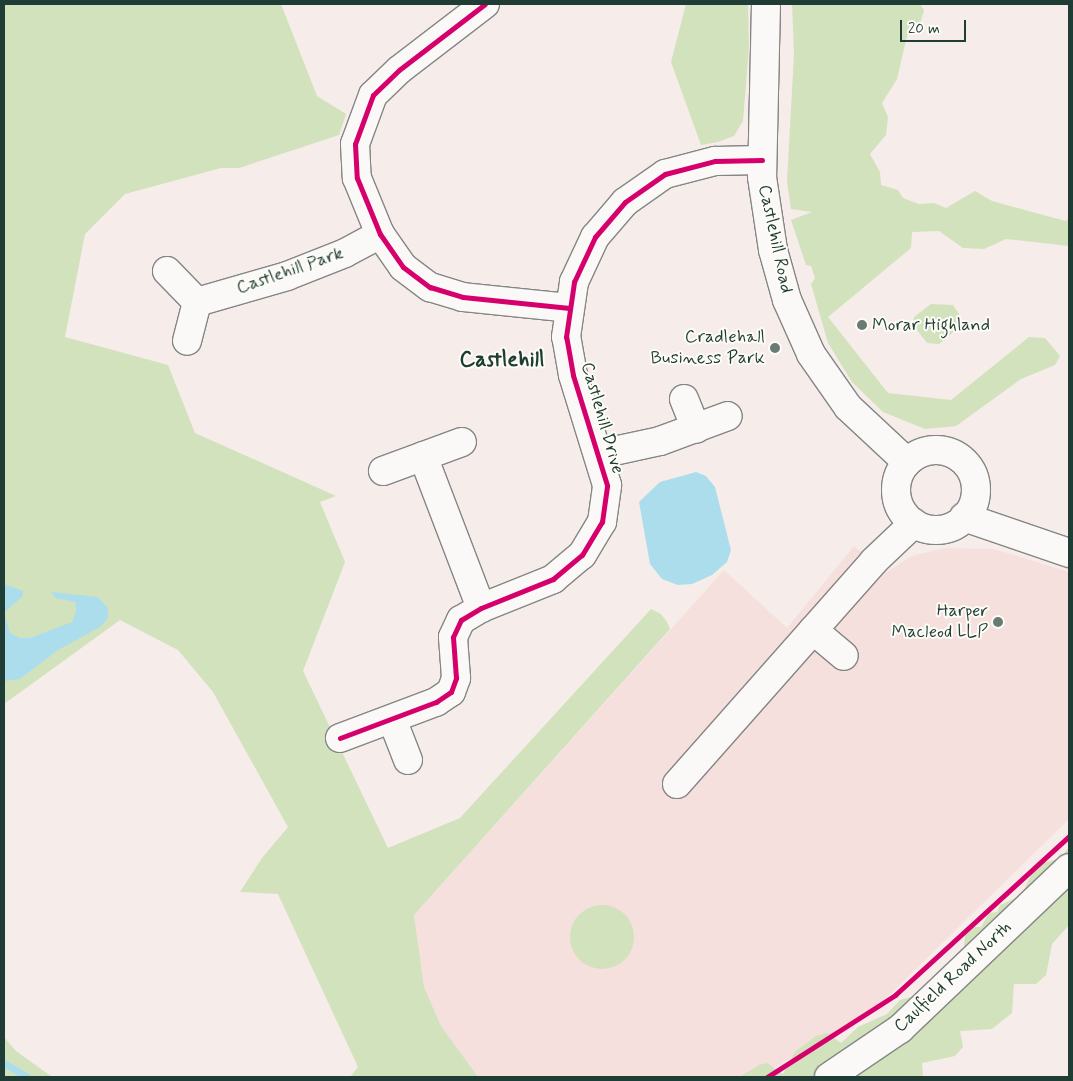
<!DOCTYPE html>
<style>
body{margin:0}
#map{position:relative;width:1073px;height:1081px;overflow:hidden;background:#f6ecea;font-family:Mynerve,sans-serif}
div>[style]{position:absolute}
[style*='--x']{left:calc(var(--x)*1px);top:calc(var(--y)*1px);width:calc(var(--w)*1px);rotate:calc(var(--a)*1deg)}
.built>*{inset:0;background:#f5e0dd}
.green>*{inset:0;background:#d2e2bc}
.round{border-radius:50%}
.water>*{inset:0;background:#acdded}
.stream>*{height:7px;margin:-3.5px;padding:0 3.5px;transform-origin:3.5px;border-radius:3.5px;background:#acdded}
.roads{filter:drop-shadow(1px 0 #858684) drop-shadow(-1px 0 #858684) drop-shadow(0 1px #858684) drop-shadow(0 -1px #858684)}
.minor>*{height:28px;margin:-14px;padding:0 14px;transform-origin:14px;border-radius:14px;background:#faf9f7}
.minor>.ring{margin:-14px;padding:0;box-sizing:content-box;background:none;border:28px solid #faf9f7;border-radius:50%}
.cycleway>*{height:5px;margin:-2.5px;padding:0 2.5px;transform-origin:2.5px;border-radius:2.5px;background:#d6006c}
.dots>*{width:14px;height:14px;translate:-50% -50%;box-sizing:border-box;border:2px solid #fdfcf7;border-radius:50%}
span{translate:-50% -50%;white-space:nowrap;text-align:center;line-height:1.15;-webkit-text-stroke:4px #fdfcf7;paint-order:stroke}
.street-label{font-size:18px;color:#1f3d34}
.poi-label{font-size:18px;color:#1f3d34}
.left{translate:0 -50%;text-align:left}
.right{translate:-100% -50%;text-align:right}
.district-label{font-size:22px;color:#1f3d34;font-weight:700}
.frame{position:absolute;inset:0;border:5px solid #1f3d34;pointer-events:none}
.scale{position:absolute;left:900px;top:20px;width:66px;height:22px;box-sizing:border-box;border:2px solid #1f3d34;border-top:0;padding-left:6px;font-size:15px;line-height:18px;white-space:nowrap;color:#1f3d34;-webkit-text-stroke:4px #fdfcf7;paint-order:stroke}
</style>
<div id="map">
<div class="built">
<i style="clip-path:polygon(854px 546px,887px 572px,912px 556px,945px 548px,994px 549px,1069px 572px,1069px 819px,876px 1008px,759px 1077px,478px 1077px,441px 1026px,424px 987px,414px 915px,724px 570px,787px 628px)"></i>
</div>
<div class="green">
<i style="clip-path:polygon(4px 4px,281px 4px,317px 96px,346px 114px,339px 135px,239px 168px,221px 168px,125px 194px,85px 234px,65px 337px,168px 365px,195px 433px,336px 496px,320px 502px,345px 562px,303px 671px,388px 848px,460px 818px,651px 609px,661px 614px,667px 622px,670px 629px,414px 915px,424px 987px,441px 1026px,478px 1077px,350px 1077px,358px 1067px,278px 894px,240px 892px,262px 858px,288px 827px,213px 692px,178px 650px,120px 620px,4px 704px)"></i>
<i style="clip-path:polygon(686px 4px,748px 4px,749px 47px,743px 121px,734px 136px,718px 142px,701px 145px,671px 62px)"></i>
<i style="clip-path:polygon(792px 4px,920px 4px,924px 10px,920px 24px,908px 32px,897px 79px,882px 103px,888px 117px,886px 135px,870px 154px,880px 172px,881px 185px,898px 190px,903px 198px,919px 204px,934px 203px,946px 208px,975px 191px,992px 201px,1032px 212px,1066px 221px,1069px 218px,1069px 246px,1006px 239px,984px 249px,963px 248px,939px 231px,912px 232px,911px 248px,828px 317px,888px 393px,951px 400px,1029px 337px,1045px 338px,1060px 356px,1055px 365px,1021px 379px,956px 426px,925px 429px,883px 412px,852px 382px,828px 343px,811px 284px,815px 278px,811px 266px,806px 265px,791px 220px,812px 212px,791px 209px,787px 182px,794px 54px)"></i>
<i style="clip-path:polygon(931px 304px,953px 305px,959px 314px,957px 329px,939px 344px,927px 343px,913px 325px,914px 317px)"></i>
<i style="clip-path:polygon(1069px 847px,1069px 925px,1052px 944px,1046px 975px,1036px 984px,1014px 984px,1012px 1013px,992px 1029px,960px 1031px,963px 1047px,955px 1056px,922px 1063px,923px 1077px,739px 1077px,759px 1065px,767px 1063px,783px 1074px,795px 1052px,816px 1036px,827px 1033px,841px 1043px,858px 1027px,887px 1014px,900px 1000px,926px 993px,932px 979px,964px 948px,965px 935px,972px 927px,981px 927px,989px 913px,997px 912px,1000px 905px,1021px 896px,1036px 865px,1061px 858px)"></i>
<i class="round" style="left:570px;top:905px;width:64px;height:64px"></i>
<i style="clip-path:polygon(4px 1037px,16px 1051px,52px 1077px,4px 1077px)"></i>
</div>
<div class="water">
<i style="clip-path:polygon(696px 472px,706px 476px,715px 487px,731px 550px,727px 562px,712px 575px,692px 584px,678px 585px,662px 579px,650px 564px,639px 502px,660px 482px)"></i>
<i style="clip-path:polygon(4px 584px,23px 591px,23px 596px,4px 613px,10px 633px,20px 638px,30px 638px,72px 622px,76px 611px,75px 602px,56px 598px,51px 592px,98px 597px,108px 608px,108px 618px,100px 627px,58px 650px,20px 679px,4px 681px)"></i>
</div>
<div class="stream">
<i style="--x:4;--y:1063;--w:27;--a:31"></i>
</div>
<div class="roads">
<div class="minor">
<i style="--x:485;--y:4;--w:108;--a:142.5"></i>
<i style="--x:399;--y:70;--w:36;--a:136"></i>
<i style="--x:373;--y:95;--w:52;--a:110.2"></i>
<i style="--x:355;--y:144;--w:34;--a:87"></i>
<i style="--x:357;--y:178;--w:61;--a:67.7"></i>
<i style="--x:380;--y:234;--w:40;--a:55.1"></i>
<i style="--x:403;--y:267;--w:34;--a:37"></i>
<i style="--x:430;--y:287;--w:34;--a:17"></i>
<i style="--x:463;--y:297;--w:107;--a:5.9"></i>
<i style="--x:766;--y:4;--w:173;--a:91.3"></i>
<i style="--x:762;--y:177;--w:74;--a:81.4"></i>
<i style="--x:773;--y:250;--w:52;--a:74.4"></i>
<i style="--x:787;--y:300;--w:59;--a:66"></i>
<i style="--x:811;--y:354;--w:65;--a:55.1"></i>
<i style="--x:848;--y:407;--w:81;--a:43"></i>
<i style="--x:167;--y:271;--w:43;--a:45.9"></i>
<i style="--x:197;--y:302;--w:40;--a:104.4"></i>
<i style="--x:197;--y:302;--w:94;--a:-16.1"></i>
<i style="--x:287;--y:276;--w:62;--a:-21.6"></i>
<i style="--x:345;--y:253;--w:40;--a:-28"></i>
<i style="--x:684;--y:399;--w:32;--a:68"></i>
<i class="ring" style="left:896px;top:450px;width:52px;height:52px"></i>
<i style="--x:600;--y:454;--w:61;--a:-12.2"></i>
<i style="--x:660;--y:441;--w:72;--a:-20.2"></i>
<i style="--x:423;--y:456;--w:163;--a:69.1"></i>
<i style="--x:383;--y:471;--w:84;--a:-20.2"></i>
<i style="--x:964;--y:517;--w:111;--a:18.9"></i>
<i style="--x:813;--y:630;--w:40;--a:40"></i>
<i style="--x:392;--y:719;--w:44;--a:68.7"></i>
<i style="--x:340;--y:738;--w:103;--a:-20.6"></i>
<i style="--x:436;--y:702;--w:18;--a:-34"></i>
<i style="--x:451;--y:692;--w:15;--a:-70"></i>
<i style="--x:456;--y:678;--w:41;--a:-94.2"></i>
<i style="--x:453;--y:637;--w:19;--a:-65"></i>
<i style="--x:461;--y:620;--w:23;--a:-31"></i>
<i style="--x:481;--y:608;--w:78;--a:-21.9"></i>
<i style="--x:553;--y:579;--w:38;--a:-40"></i>
<i style="--x:582;--y:555;--w:39;--a:-59"></i>
<i style="--x:602;--y:522;--w:37;--a:-82"></i>
<i style="--x:607;--y:485;--w:115;--a:-107.2"></i>
<i style="--x:573;--y:375;--w:39;--a:-100"></i>
<i style="--x:566;--y:337;--w:56;--a:-81.7"></i>
<i style="--x:574;--y:282;--w:50;--a:-65"></i>
<i style="--x:595;--y:237;--w:46;--a:-49.4"></i>
<i style="--x:625;--y:202;--w:49;--a:-35"></i>
<i style="--x:665;--y:174;--w:52;--a:-14.6"></i>
<i style="--x:715;--y:161;--w:47;--a:-1.2"></i>
<i style="--x:677;--y:784;--w:298;--a:-48.5"></i>
<i style="--x:874;--y:561;--w:55;--a:-43.5"></i>
<i style="--x:829;--y:1077;--w:86;--a:-34.1"></i>
<i style="--x:900;--y:1029;--w:233;--a:-43.6"></i>
</div>
</div>
<div class="cycleway">
<i style="--x:485;--y:4;--w:108;--a:142.5"></i>
<i style="--x:399;--y:70;--w:36;--a:136"></i>
<i style="--x:373;--y:95;--w:52;--a:110.2"></i>
<i style="--x:355;--y:144;--w:34;--a:87"></i>
<i style="--x:357;--y:178;--w:61;--a:67.7"></i>
<i style="--x:380;--y:234;--w:40;--a:55.1"></i>
<i style="--x:403;--y:267;--w:34;--a:37"></i>
<i style="--x:430;--y:287;--w:34;--a:17"></i>
<i style="--x:463;--y:297;--w:107;--a:5.9"></i>
<i style="--x:340;--y:738;--w:103;--a:-20.6"></i>
<i style="--x:436;--y:702;--w:18;--a:-34"></i>
<i style="--x:451;--y:692;--w:15;--a:-70"></i>
<i style="--x:456;--y:678;--w:41;--a:-94.2"></i>
<i style="--x:453;--y:637;--w:19;--a:-65"></i>
<i style="--x:461;--y:620;--w:23;--a:-31"></i>
<i style="--x:481;--y:608;--w:78;--a:-21.9"></i>
<i style="--x:553;--y:579;--w:38;--a:-40"></i>
<i style="--x:582;--y:555;--w:39;--a:-59"></i>
<i style="--x:602;--y:522;--w:37;--a:-82"></i>
<i style="--x:607;--y:485;--w:115;--a:-107.2"></i>
<i style="--x:573;--y:375;--w:39;--a:-100"></i>
<i style="--x:566;--y:337;--w:56;--a:-81.7"></i>
<i style="--x:574;--y:282;--w:50;--a:-65"></i>
<i style="--x:595;--y:237;--w:46;--a:-49.4"></i>
<i style="--x:625;--y:202;--w:49;--a:-35"></i>
<i style="--x:665;--y:174;--w:52;--a:-14.6"></i>
<i style="--x:715;--y:161;--w:47;--a:-1.2"></i>
<i style="--x:767;--y:1077;--w:152;--a:-32.6"></i>
<i style="--x:895;--y:995;--w:236;--a:-42.4"></i>
</div>
<div class="dots">
<i style="left:862px;top:325px;background:#6a7a74"></i>
<i style="left:775px;top:348px;background:#6a7a74"></i>
<i style="left:998px;top:622px;background:#6a7a74"></i>
</div>
<div class="street-label">
<span style="left:775px;top:239px;rotate:78deg">Castlehill Road</span>
<span style="left:290px;top:271px;rotate:-19deg">Castlehill Park</span>
<span style="left:602px;top:418px;rotate:74deg">Castlehill Drive</span>
<span style="left:953px;top:977px;rotate:-43deg">Caulfield Road North</span>
</div>
<div class="poi-label">
<span class="left" style="left:872px;top:325px">Morar Highland</span>
<span class="right" style="left:765px;top:348px">Cradlehall<br>Business Park</span>
<span class="right" style="left:988px;top:622px">Harper<br>Macleod LLP</span>
</div>
<div class="district-label">
<span style="left:502px;top:361px">Castlehill</span>
</div>
<div class="frame"></div>
<div class="scale">20 m</div>
</div>
